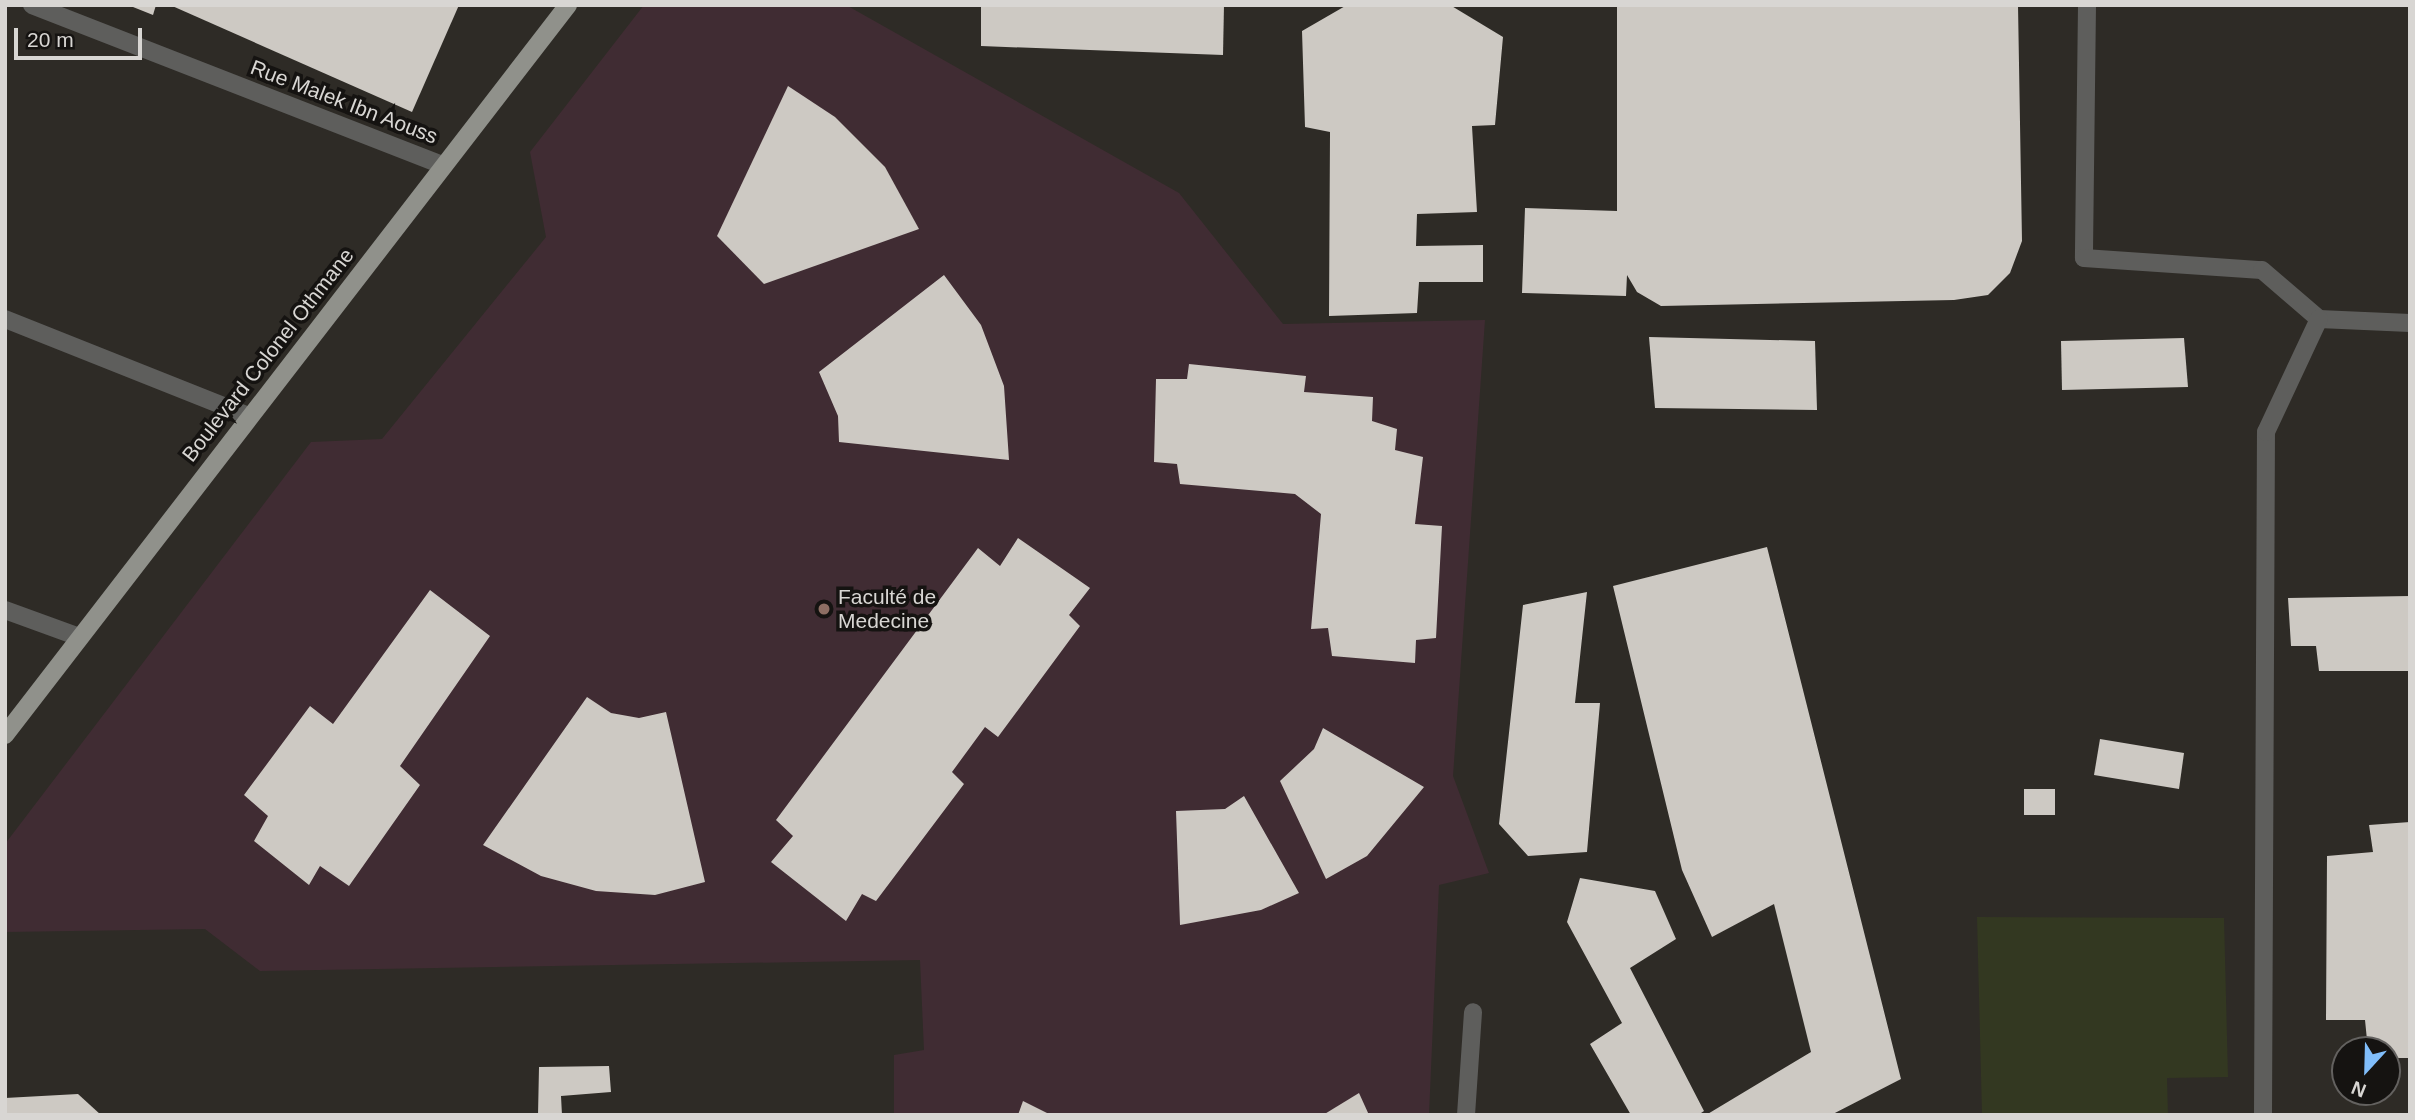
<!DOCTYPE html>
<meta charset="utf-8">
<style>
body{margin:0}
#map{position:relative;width:2415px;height:1120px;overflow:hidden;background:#2e2b26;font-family:Arial,sans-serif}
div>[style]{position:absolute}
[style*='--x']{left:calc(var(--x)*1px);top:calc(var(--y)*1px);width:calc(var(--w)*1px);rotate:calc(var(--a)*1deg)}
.education>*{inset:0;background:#402c33}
.green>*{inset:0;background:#333821}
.building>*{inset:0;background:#cdc9c3}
.minor>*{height:18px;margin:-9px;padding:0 9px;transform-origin:9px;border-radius:9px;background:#5e5e5c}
.primary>*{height:18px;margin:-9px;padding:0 9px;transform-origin:9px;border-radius:9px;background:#90918b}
.dots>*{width:19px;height:19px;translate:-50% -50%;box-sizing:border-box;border:4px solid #151311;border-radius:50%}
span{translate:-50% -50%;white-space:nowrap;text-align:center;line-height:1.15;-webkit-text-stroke:7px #151311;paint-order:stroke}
.street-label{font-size:21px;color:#d8d6d3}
.poi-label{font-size:21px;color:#d8d6d3}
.left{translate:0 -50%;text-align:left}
.frame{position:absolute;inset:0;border:7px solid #d8d6d3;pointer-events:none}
.north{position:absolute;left:2331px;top:1036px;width:70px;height:70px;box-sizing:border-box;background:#151311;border:2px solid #63615f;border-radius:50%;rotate:202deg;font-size:19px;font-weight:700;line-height:28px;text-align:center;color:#d8d6d3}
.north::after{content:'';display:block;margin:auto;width:24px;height:32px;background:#80bdfa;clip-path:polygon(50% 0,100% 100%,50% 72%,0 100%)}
.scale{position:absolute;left:14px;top:28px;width:128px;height:32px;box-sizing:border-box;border:4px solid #d8d6d3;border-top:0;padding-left:9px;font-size:21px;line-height:24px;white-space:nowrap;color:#d8d6d3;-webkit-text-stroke:5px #151311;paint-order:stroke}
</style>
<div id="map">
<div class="education">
<i style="clip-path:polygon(644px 5px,846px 5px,1179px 193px,1283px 324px,1485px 320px,1453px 776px,1489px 873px,1439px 885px,1429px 1115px,894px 1115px,894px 1055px,924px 1050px,920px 960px,260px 971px,205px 929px,5px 932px,5px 844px,311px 442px,382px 439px,546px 237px,530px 152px)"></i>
</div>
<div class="green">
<i style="clip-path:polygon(1977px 917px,2224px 918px,2228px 1077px,2167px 1078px,2168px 1115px,1982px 1115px)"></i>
</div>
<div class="building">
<i style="clip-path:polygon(128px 5px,156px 5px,153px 15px)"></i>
<i style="clip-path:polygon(170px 5px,459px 5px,412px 112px)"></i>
<i style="clip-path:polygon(981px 5px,1224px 5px,1223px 55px,981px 46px)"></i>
<i style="clip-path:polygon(1347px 5px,1450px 5px,1503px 37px,1495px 125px,1472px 126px,1477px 212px,1417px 214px,1416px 246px,1483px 245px,1483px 282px,1419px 282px,1417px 313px,1329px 316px,1330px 132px,1305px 127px,1302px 31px)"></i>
<i style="clip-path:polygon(1617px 5px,2018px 5px,2022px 241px,2010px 273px,1988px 295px,1954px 300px,1661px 306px,1637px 292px,1627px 275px,1626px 296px,1522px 293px,1525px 208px,1617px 211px)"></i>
<i style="clip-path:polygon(788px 86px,835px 117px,885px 167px,919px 229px,764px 284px,717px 236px)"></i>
<i style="clip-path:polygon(944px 275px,981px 325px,1004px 386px,1009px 460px,839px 442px,838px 416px,819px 372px)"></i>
<i style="clip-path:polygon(1649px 337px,1815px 341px,1817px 410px,1655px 408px)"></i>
<i style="clip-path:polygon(2184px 338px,2188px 387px,2062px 390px,2061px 341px)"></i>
<i style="clip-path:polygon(1189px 364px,1306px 376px,1304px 392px,1373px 397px,1372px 421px,1397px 429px,1395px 450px,1423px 457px,1415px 524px,1442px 526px,1436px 638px,1416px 640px,1415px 663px,1332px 656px,1328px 628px,1311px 629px,1321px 514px,1295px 494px,1180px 484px,1177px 464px,1154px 462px,1156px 379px,1187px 379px)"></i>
<i style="clip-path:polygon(1018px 538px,1090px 588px,1069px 615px,1080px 626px,998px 737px,985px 727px,952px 772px,964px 784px,876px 901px,862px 894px,846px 921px,771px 862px,793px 836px,776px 820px,978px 548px,1000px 566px)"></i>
<i style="clip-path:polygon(1767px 547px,1901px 1079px,1831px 1115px,1706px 1115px,1811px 1052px,1774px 904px,1712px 937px,1682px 870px,1613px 586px)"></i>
<i style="clip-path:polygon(430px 590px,490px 636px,400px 766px,420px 785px,349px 886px,320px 866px,309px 885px,254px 841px,268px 816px,244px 795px,310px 706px,333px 724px)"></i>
<i style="clip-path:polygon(1587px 592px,1575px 703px,1600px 703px,1587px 852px,1528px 856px,1499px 824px,1523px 605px)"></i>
<i style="clip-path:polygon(2410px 596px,2410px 671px,2319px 671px,2316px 646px,2291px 646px,2288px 598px)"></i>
<i style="clip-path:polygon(587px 697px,611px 713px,639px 718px,666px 712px,705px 882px,655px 895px,596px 891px,541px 876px,483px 845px)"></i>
<i style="clip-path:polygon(1323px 728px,1424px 787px,1367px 856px,1326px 879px,1280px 781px,1314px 749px)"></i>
<i style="clip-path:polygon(2100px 739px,2184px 753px,2179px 789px,2094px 775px)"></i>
<i style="clip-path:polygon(2024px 789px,2055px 789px,2055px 815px,2024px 815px)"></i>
<i style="clip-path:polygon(1244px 796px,1299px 893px,1261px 910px,1180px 925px,1176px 811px,1225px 809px)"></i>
<i style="clip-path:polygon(2410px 822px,2410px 1058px,2387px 1058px,2387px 1050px,2368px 1050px,2365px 1020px,2326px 1020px,2327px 856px,2373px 852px,2369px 825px)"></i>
<i style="clip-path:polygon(1580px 878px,1655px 891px,1676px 939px,1630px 968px,1704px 1111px,1698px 1115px,1631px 1115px,1590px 1044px,1622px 1023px,1567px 922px)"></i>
<i style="clip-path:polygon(609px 1066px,611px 1092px,561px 1096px,562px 1115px,538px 1115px,539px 1067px)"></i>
<i style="clip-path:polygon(1359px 1093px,1369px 1115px,1323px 1115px)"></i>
<i style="clip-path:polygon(78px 1094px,101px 1115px,5px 1115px,5px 1098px)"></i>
<i style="clip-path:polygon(1023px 1101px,1051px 1115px,1018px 1115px)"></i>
</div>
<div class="minor">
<i style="--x:32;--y:5;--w:442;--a:21.3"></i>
<i style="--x:2087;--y:5;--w:253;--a:90.7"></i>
<i style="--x:2084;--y:258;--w:178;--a:3.9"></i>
<i style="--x:2262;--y:270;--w:75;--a:40.7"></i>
<i style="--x:2319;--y:319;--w:91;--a:2.5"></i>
<i style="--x:5;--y:319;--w:263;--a:21.7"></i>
<i style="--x:5;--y:610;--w:79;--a:20"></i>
<i style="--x:1466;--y:1115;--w:103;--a:-86.1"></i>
<i style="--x:2263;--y:1115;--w:683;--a:-89.75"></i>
<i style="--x:2266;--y:432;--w:125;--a:-64.9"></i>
</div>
<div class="primary">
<i style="--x:5;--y:735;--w:922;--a:-52.36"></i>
</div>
<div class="dots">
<i style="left:824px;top:609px;background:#8d6e63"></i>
</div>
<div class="street-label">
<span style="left:344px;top:102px;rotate:21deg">Rue Malek Ibn Aouss</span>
<span style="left:268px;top:355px;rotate:-52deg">Boulevard Colonel Othmane</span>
</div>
<div class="poi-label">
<span class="left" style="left:838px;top:609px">Faculté de<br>Medecine</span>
</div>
<div class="frame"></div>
<div class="north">N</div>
<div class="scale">20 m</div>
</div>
